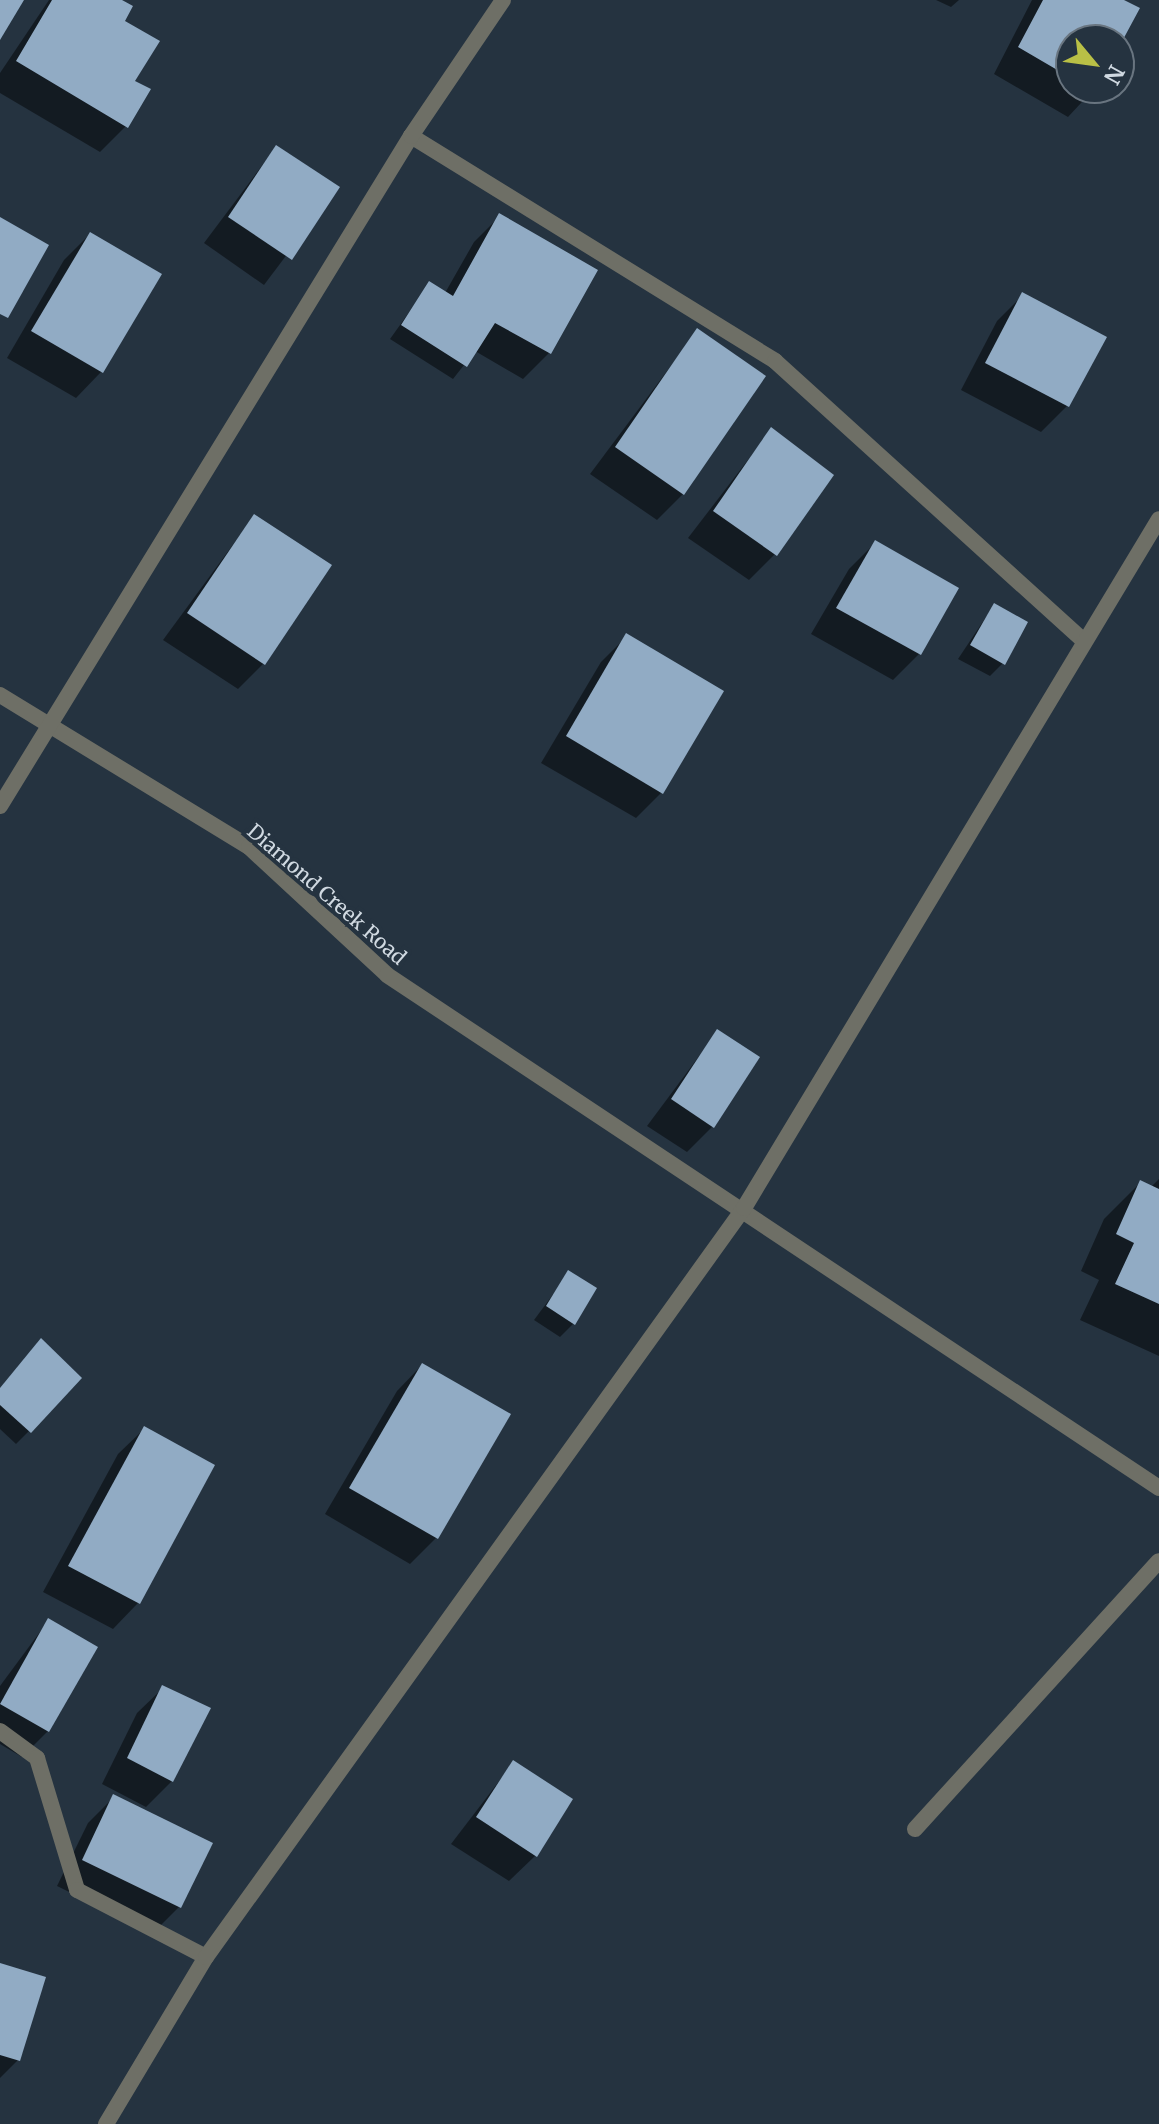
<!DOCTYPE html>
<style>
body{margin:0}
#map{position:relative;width:1159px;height:2124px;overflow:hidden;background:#253340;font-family:Merriweather,serif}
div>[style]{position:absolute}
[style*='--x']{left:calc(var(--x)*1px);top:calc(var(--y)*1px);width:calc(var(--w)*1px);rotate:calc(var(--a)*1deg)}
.shadow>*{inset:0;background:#0007}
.building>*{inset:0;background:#91abc4}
.street>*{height:16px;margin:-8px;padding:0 8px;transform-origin:8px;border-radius:8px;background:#6e6f66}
span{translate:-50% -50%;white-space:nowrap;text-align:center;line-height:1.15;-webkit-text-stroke:8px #253340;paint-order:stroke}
.street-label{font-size:20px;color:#d0d9e1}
.north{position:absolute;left:1055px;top:24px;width:80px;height:80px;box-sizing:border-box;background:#253340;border:2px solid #697580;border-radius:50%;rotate:119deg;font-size:22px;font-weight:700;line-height:32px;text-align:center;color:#d0d9e1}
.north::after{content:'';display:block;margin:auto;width:28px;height:36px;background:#b9c046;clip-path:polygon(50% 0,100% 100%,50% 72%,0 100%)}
</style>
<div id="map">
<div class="shadow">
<i style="clip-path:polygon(49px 0,118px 0,133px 82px,126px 126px,100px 152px,0 93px,0 73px)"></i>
<i style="clip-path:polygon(936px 0,959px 0,951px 7px)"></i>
<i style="clip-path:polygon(1032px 0,1120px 0,1119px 43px,1071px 40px,1071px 88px,1095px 88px,1068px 117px,994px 74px)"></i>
<i style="clip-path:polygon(276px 147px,337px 188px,264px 285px,204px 243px)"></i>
<i style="clip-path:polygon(500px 216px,549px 353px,523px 379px,475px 351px,453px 379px,390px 339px,430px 283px,445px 293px,474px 242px)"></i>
<i style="clip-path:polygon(90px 234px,101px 372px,76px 398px,7px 358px,64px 260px)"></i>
<i style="clip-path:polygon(1023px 295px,1067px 406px,1041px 432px,961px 390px,997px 321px)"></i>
<i style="clip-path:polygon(697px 331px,683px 494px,657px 520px,590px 474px)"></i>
<i style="clip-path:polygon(771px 430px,775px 554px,749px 580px,688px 538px)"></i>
<i style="clip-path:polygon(254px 516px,264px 663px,238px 689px,163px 640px)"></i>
<i style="clip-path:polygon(875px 543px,919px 654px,893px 680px,811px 634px,849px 569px)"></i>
<i style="clip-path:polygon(994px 605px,1003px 663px,990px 676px,958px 659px)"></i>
<i style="clip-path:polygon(627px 636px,662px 792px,636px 818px,541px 763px,601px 662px)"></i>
<i style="clip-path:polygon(717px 1032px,713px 1126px,687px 1152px,647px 1126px)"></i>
<i style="clip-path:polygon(1159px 1179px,1159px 1356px,1080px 1320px,1099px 1280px,1081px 1271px,1104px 1219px,1140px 1183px,1151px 1187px)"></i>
<i style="clip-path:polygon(569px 1273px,574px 1323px,560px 1337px,534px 1320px)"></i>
<i style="clip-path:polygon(422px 1365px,436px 1538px,410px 1564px,325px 1514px,397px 1391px)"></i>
<i style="clip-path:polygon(0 1388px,29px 1431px,16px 1444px,0 1429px)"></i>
<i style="clip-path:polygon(144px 1429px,138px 1603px,113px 1629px,43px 1592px,118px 1454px)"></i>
<i style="clip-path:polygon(48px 1621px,48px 1731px,22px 1757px,0 1744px,0 1686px)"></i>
<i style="clip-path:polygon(163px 1688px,208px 1709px,172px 1781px,146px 1807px,102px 1784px,137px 1713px)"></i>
<i style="clip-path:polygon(513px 1763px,535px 1856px,509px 1881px,451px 1844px)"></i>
<i style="clip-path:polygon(114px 1797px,179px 1907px,153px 1933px,57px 1886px,88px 1823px)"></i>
<i style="clip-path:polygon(0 1965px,18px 2060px,0 2078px)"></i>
</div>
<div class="building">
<i style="clip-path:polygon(0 0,24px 0,0 40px)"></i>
<i style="clip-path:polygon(52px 0,122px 0,133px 6px,125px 21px,160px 41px,135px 81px,151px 89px,128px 128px,16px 61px)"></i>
<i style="clip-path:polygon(1043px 0,1124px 0,1140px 8px,1119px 47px,1119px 40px,1071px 40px,1071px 78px,1018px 47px)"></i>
<i style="clip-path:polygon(276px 145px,340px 187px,292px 260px,228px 217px)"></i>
<i style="clip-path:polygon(499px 213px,598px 270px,551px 354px,495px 323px,467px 367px,401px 325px,429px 281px,453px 296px)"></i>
<i style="clip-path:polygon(0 217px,49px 245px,8px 318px,0 314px)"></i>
<i style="clip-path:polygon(90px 232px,162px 274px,103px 373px,31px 331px)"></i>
<i style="clip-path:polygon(1022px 292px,1107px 337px,1069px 407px,985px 363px)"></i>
<i style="clip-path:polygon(697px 328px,766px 376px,684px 495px,615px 447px)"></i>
<i style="clip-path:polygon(771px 427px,834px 475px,777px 556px,713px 511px)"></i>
<i style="clip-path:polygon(254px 514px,332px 565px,265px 665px,187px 613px)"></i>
<i style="clip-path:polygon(875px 540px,959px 588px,921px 655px,836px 608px)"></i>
<i style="clip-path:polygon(994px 603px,1028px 622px,1005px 665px,970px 645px)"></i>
<i style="clip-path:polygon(626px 633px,724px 691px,663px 794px,566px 736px)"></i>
<i style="clip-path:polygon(717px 1029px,760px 1057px,714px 1128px,671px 1099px)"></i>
<i style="clip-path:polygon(1140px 1180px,1159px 1189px,1159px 1304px,1115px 1284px,1134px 1243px,1116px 1234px)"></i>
<i style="clip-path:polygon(568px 1270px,597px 1288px,575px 1325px,546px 1306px)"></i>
<i style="clip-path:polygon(41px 1338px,82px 1378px,31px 1433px,0 1405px,0 1388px)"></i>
<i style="clip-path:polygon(422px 1363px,511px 1414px,438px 1539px,349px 1488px)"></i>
<i style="clip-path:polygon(144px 1426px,215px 1465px,140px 1604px,68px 1566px)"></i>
<i style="clip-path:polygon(48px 1618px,98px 1647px,49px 1732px,0 1704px)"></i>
<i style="clip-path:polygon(162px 1685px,211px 1708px,173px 1782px,127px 1758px)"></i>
<i style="clip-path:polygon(513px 1760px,573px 1799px,537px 1857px,476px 1817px)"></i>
<i style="clip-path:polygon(113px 1794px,213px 1843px,181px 1908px,82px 1860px)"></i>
<i style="clip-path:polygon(0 1963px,46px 1977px,20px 2061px,0 2055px)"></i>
</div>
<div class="street">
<i style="--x:411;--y:136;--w:428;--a:31.7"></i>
<i style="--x:775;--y:361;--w:416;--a:42.2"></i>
<i style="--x:0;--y:695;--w:292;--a:31.4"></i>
<i style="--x:249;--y:847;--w:188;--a:42.8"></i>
<i style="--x:387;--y:975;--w:927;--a:33.6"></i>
<i style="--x:0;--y:806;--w:786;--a:-58.47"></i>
<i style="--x:411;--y:136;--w:164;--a:-55.9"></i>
<i style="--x:0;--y:1731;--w:46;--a:36.1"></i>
<i style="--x:37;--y:1758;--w:138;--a:73.1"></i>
<i style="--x:77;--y:1890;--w:145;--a:27.4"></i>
<i style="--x:915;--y:1829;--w:362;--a:-47.7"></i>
<i style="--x:106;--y:2124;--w:195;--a:-59.1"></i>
<i style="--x:206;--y:1957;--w:922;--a:-54.31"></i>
<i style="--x:744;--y:1208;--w:804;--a:-58.94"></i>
</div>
<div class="street-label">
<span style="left:327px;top:894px;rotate:41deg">Diamond Creek Road</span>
</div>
<div class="north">N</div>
</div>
